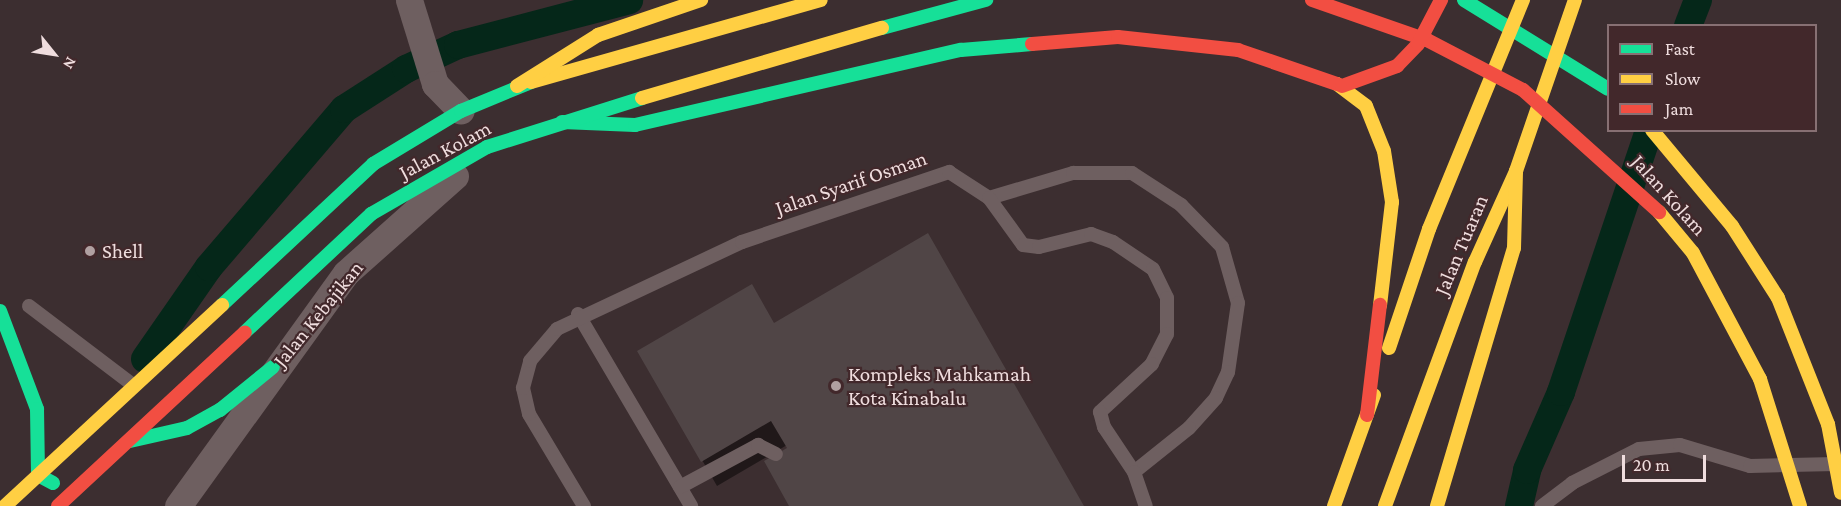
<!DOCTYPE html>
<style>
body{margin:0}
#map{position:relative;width:1841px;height:506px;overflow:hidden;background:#3c2e30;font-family:"Crimson Pro",serif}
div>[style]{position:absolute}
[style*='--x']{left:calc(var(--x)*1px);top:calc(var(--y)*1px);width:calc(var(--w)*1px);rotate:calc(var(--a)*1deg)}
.shadow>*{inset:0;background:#0007}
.canal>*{height:28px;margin:-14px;padding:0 14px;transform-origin:14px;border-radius:14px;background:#052719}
.building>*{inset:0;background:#504546}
.lane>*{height:14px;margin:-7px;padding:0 7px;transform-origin:7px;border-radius:7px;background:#6e5f60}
.street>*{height:27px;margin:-13.5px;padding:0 13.5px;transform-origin:13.5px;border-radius:13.5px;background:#6e5f60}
.fast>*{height:14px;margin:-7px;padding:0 7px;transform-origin:7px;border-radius:7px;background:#16e098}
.slow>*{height:14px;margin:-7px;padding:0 7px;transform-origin:7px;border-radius:7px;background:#ffcf43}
.jam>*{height:14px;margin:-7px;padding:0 7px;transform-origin:7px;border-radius:7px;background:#f24e42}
.dots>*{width:16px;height:16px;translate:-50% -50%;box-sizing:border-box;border:3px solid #42282b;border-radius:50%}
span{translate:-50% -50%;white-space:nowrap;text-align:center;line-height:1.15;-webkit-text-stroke:4.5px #42282b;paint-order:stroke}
.street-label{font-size:21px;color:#efddde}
.poi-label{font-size:21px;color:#efddde}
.left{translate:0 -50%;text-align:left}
.legend{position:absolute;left:1607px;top:24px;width:210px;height:108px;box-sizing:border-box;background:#42282b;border:2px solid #877073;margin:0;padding:8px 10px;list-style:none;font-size:18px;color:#efddde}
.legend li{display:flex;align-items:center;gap:12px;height:30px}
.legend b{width:30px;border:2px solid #877073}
.north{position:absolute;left:24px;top:24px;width:60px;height:60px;-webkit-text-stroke:4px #42282b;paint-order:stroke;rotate:120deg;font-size:16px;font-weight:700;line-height:24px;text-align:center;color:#efddde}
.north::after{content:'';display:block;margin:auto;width:21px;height:27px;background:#efddde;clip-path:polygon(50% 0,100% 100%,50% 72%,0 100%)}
.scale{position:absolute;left:1622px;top:455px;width:84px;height:27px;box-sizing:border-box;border:3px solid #efddde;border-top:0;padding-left:8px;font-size:18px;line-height:21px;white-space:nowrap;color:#efddde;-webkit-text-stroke:4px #42282b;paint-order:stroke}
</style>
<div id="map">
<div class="shadow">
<i style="clip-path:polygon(773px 324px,1083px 506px,791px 506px,787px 445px,717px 486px,640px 352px)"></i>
</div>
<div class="canal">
<i style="--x:1688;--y:26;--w:28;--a:-69"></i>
<i style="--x:145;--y:359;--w:112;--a:-55.2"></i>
<i style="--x:209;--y:267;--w:208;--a:-49.5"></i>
<i style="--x:344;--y:109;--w:74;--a:-32.8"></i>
<i style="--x:406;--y:69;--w:57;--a:-24.8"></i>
<i style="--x:458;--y:45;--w:177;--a:-14.7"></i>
<i style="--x:1519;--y:506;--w:37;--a:-77"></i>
<i style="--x:1527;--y:470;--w:85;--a:-66.4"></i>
<i style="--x:1561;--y:392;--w:276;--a:-71.4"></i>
</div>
<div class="building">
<i style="clip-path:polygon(928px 233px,1084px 506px,789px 506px,764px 461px,787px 448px,771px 421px,701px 462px,637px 351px,752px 284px,774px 323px)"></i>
</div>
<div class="lane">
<i style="--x:989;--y:198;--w:88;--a:-16.6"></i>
<i style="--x:1073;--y:173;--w:59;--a:0"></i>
<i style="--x:1132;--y:173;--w:59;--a:33.1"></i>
<i style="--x:1181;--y:205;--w:59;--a:45.7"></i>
<i style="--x:1222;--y:247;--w:58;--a:74.1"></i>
<i style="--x:1238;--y:303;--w:70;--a:98.2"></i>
<i style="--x:1228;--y:372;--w:29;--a:115"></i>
<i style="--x:1216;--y:398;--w:40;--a:132"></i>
<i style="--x:1189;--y:428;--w:70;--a:141.3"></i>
<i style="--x:29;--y:306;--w:131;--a:37.2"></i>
<i style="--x:578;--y:314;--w:223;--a:59.5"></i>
<i style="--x:680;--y:487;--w:89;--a:-28.3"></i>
<i style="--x:758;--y:445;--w:20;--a:27"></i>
<i style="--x:584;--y:506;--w:107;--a:-120.9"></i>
<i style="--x:529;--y:414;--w:27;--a:-103"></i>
<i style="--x:523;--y:388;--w:28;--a:-75"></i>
<i style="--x:530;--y:361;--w:42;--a:-49.8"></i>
<i style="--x:557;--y:329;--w:204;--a:-25.2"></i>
<i style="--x:742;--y:242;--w:219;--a:-18.7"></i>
<i style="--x:949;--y:172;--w:48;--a:33"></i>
<i style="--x:989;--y:198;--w:58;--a:54.1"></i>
<i style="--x:1023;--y:245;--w:16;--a:7"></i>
<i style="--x:1039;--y:247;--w:54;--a:-14"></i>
<i style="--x:1091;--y:234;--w:23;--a:20"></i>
<i style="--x:1113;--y:242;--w:48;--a:34"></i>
<i style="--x:1153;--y:269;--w:32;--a:64"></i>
<i style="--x:1167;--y:298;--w:36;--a:90"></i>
<i style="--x:1167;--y:334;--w:34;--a:117"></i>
<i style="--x:1152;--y:364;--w:71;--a:137.3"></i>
<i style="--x:1100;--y:412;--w:16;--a:75"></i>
<i style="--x:1104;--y:427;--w:54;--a:56.3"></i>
<i style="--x:1134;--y:472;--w:36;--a:71"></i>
<i style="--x:1542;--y:506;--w:38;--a:-37"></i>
<i style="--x:1572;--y:483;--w:75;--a:-26.9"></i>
<i style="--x:1639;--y:449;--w:41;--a:-5.6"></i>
<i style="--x:1680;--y:445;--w:73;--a:16.7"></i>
<i style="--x:1750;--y:466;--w:86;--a:-1.3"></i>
</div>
<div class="street">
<i style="--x:409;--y:0;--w:88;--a:72.8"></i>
<i style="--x:435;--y:84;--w:37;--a:46"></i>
<i style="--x:178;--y:506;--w:287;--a:-54.2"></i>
<i style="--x:346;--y:273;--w:146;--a:-41.7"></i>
</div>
<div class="fast">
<i style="--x:1464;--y:0;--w:169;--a:31.7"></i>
<i style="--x:882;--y:28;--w:108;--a:-15.1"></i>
<i style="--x:562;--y:122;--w:73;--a:2.4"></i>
<i style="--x:635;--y:125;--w:335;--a:-13"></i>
<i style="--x:961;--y:50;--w:71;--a:-4.8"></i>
<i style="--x:222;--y:305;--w:207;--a:-43"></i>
<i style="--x:373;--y:164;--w:103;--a:-31.1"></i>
<i style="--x:461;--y:111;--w:76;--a:-22.5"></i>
<i style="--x:0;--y:311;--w:105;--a:69.3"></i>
<i style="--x:37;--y:409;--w:66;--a:89.1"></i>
<i style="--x:38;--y:475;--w:17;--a:28"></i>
<i style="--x:245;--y:332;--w:173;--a:-43.1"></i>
<i style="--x:371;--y:214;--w:134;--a:-30"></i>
<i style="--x:487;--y:147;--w:163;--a:-17.5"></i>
<i style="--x:130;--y:441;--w:58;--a:-12.8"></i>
<i style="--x:187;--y:428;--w:38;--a:-29"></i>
<i style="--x:220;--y:410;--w:68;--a:-39.1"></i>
</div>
<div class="slow">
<i style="--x:531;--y:82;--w:301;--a:-15.8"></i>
<i style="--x:1337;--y:84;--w:36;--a:37"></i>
<i style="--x:1366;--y:106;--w:48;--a:68.2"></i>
<i style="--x:1384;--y:151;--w:52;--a:81.1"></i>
<i style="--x:1392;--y:202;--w:104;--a:96.6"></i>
<i style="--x:517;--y:86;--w:96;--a:-32.2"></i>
<i style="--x:598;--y:35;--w:109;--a:-18.8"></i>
<i style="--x:642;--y:98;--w:250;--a:-16.3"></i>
<i style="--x:1652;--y:130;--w:125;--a:50.2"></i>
<i style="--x:1732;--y:226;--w:85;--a:57.4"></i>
<i style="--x:1778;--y:298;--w:136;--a:68.4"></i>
<i style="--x:1828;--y:424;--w:70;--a:79.3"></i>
<i style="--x:1659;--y:212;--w:53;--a:50.3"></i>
<i style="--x:1693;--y:253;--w:143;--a:62"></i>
<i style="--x:1760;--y:379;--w:133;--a:72.5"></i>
<i style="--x:1389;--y:348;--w:126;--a:-71.4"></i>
<i style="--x:1429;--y:229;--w:248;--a:-67.7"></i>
<i style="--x:5;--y:506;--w:296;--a:-42.8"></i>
<i style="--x:1334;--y:506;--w:118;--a:-70.2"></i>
<i style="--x:1385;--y:506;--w:260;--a:-69.8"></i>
<i style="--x:1475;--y:262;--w:100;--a:-65.7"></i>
<i style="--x:1516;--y:171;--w:181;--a:-71"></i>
<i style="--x:1437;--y:506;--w:269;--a:-73.4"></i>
<i style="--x:1514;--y:248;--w:77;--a:-88.5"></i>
</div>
<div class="jam">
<i style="--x:1312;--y:0;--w:122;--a:19.2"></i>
<i style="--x:1427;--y:40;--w:108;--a:27.5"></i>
<i style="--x:1523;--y:90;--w:183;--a:41.9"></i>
<i style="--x:1032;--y:44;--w:86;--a:-4.7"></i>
<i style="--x:1118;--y:37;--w:121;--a:6.2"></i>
<i style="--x:1238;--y:50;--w:105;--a:19"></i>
<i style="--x:1342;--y:86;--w:59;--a:-20"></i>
<i style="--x:1397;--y:66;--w:30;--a:-46"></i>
<i style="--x:1418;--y:44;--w:50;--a:-62.4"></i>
<i style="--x:1367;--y:415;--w:111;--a:-83.3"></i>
<i style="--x:58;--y:506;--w:255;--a:-42.9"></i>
</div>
<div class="dots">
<i style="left:90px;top:251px;background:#b0a0a1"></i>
<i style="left:836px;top:386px;background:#b0a0a1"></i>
</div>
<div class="street-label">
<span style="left:445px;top:150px;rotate:-28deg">Jalan Kolam</span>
<span style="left:851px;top:183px;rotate:-19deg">Jalan Syarif Osman</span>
<span style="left:1669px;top:195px;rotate:48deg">Jalan Kolam</span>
<span style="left:1461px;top:245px;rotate:-67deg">Jalan Tuaran</span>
<span style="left:318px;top:314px;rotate:-51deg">Jalan Kebajikan</span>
</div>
<div class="poi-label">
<span class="left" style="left:102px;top:251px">Shell</span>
<span class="left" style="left:848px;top:386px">Kompleks Mahkamah<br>Kota Kinabalu</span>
</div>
<ul class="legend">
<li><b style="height:8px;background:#16e098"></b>Fast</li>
<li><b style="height:8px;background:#ffcf43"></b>Slow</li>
<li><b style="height:8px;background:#f24e42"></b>Jam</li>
</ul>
<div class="north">N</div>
<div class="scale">20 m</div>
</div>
